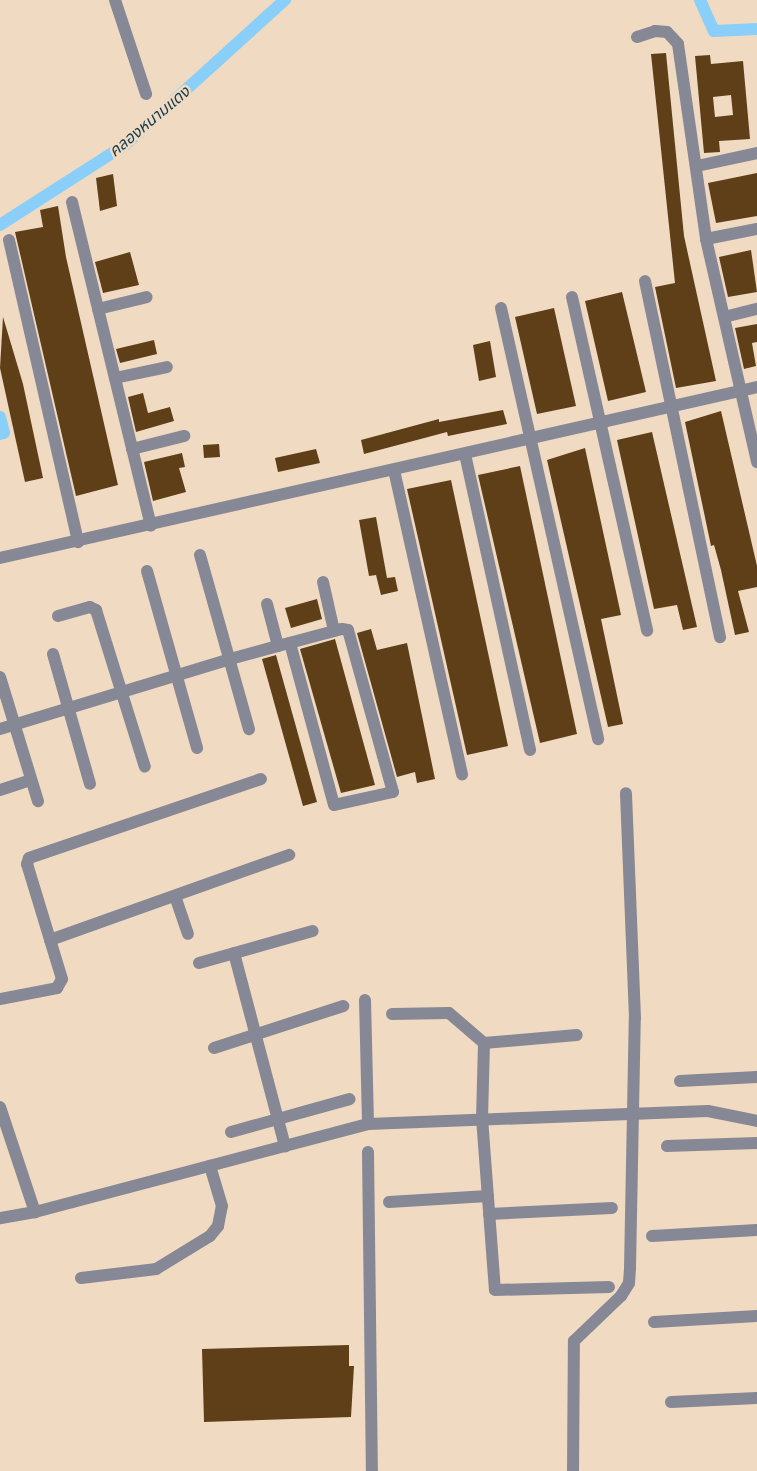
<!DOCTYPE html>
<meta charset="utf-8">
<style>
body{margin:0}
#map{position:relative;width:757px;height:1471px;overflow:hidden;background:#f0dbc2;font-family:"Titillium Web","Noto Sans Thai",sans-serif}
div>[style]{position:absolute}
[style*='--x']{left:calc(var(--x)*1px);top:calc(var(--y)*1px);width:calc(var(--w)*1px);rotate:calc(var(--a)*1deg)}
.canal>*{height:12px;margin:-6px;padding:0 6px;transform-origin:6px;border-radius:6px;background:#89cff9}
.building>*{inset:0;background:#5e3f18}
.minor>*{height:12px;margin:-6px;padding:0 6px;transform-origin:6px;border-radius:6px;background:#878895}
span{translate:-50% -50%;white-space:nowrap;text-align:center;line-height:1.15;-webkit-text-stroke:5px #f0dbc2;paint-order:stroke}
.water-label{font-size:16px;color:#123a50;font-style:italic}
</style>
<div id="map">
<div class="canal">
<i style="--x:700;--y:0;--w:34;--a:66"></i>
<i style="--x:714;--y:31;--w:43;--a:-2.7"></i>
<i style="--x:0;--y:225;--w:150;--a:-32.7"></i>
<i style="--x:126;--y:144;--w:215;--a:-42.2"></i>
<i style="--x:0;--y:417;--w:16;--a:76"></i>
<i style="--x:4;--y:433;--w:4;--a:166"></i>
</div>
<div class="building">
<i style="clip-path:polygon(666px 53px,684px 236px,716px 381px,676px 388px,655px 287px,675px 283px,651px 54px)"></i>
<i style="clip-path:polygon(evenodd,710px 55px,711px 64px,743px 61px,750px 139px,719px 141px,720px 152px,704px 153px,695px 56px,710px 55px,731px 95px,733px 115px,715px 117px,713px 97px,731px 95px)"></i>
<i style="clip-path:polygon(757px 173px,757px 216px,716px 223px,708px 183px)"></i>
<i style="clip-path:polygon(113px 174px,117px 206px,100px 211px,96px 178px)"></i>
<i style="clip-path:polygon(58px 206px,66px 257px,118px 485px,76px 496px,15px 232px,43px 227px,40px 210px)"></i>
<i style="clip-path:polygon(751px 250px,757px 292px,728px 297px,719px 257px)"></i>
<i style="clip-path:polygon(130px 252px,139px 285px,103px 293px,95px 262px)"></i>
<i style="clip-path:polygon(622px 292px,646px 392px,608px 401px,585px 301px)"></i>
<i style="clip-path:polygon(554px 308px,576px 406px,537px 414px,515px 317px)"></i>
<i style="clip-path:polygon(3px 317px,23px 384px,43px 478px,25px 482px,0 368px)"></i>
<i style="clip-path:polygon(757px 324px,757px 342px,752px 343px,756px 366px,744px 369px,735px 328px)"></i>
<i style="clip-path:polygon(154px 340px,157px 354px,120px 363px,116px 349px)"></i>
<i style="clip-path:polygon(490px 341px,496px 377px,479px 381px,473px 345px)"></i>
<i style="clip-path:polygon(143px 393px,148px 413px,170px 407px,174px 421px,136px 432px,128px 397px)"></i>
<i style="clip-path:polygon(503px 410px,507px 424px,448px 436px,447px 432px,364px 454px,361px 440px,439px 419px,439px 422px)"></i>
<i style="clip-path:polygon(721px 411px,757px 566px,757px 587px,738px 591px,749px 632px,735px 635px,721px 570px,714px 545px,711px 546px,685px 422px)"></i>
<i style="clip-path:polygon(652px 432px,697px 627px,683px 630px,677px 605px,654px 609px,617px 440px)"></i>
<i style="clip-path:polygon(219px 444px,220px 457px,204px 458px,203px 445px)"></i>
<i style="clip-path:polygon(585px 448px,621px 615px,601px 619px,623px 724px,608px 727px,547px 460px)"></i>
<i style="clip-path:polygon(316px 449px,320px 463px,278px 472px,275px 458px)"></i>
<i style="clip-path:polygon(182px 453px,185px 467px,179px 468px,186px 492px,153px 501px,144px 462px)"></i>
<i style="clip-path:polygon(520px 466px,577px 734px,540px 743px,478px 475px)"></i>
<i style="clip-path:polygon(451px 480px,508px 746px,467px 755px,407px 489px)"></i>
<i style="clip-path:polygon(376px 517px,387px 578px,395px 577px,398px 591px,381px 595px,376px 575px,369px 576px,359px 520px)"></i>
<i style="clip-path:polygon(317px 599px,322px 619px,291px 628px,285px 608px)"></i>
<i style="clip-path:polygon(371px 629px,377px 650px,407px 643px,435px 779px,417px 783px,415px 772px,397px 777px,357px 633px)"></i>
<i style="clip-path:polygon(335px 639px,375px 785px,341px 793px,300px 649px)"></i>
<i style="clip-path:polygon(276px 655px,317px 802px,303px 806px,262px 659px)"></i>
<i style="clip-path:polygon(349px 1345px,349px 1366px,354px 1366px,351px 1417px,204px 1422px,202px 1349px)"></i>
</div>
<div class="minor">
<i style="--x:115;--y:0;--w:99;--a:71.7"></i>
<i style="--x:637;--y:37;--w:19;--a:-18"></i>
<i style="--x:655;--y:31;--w:12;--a:5"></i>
<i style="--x:667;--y:32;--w:16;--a:47"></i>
<i style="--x:678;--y:44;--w:197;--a:81.8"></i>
<i style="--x:706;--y:239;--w:229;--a:77.1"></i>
<i style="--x:697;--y:166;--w:61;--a:-12.2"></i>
<i style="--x:72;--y:202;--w:333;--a:76.3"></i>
<i style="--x:706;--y:239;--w:52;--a:-11.1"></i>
<i style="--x:9;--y:240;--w:310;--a:77.1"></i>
<i style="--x:645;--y:281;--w:364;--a:78.1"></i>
<i style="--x:572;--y:297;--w:342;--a:77.3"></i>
<i style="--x:501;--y:308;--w:442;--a:77.3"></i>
<i style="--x:98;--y:309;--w:50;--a:-13.8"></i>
<i style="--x:724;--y:317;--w:34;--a:-14"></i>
<i style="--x:115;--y:378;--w:53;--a:-11.9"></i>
<i style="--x:132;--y:449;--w:54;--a:-14"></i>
<i style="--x:465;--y:454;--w:303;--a:77.6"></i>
<i style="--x:394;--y:470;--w:312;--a:77.4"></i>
<i style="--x:200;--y:555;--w:181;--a:74.3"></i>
<i style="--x:0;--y:558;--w:776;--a:-12.73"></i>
<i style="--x:147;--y:571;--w:184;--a:74.2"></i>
<i style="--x:323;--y:582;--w:50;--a:77.3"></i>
<i style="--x:267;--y:604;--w:43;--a:75.3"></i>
<i style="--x:58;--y:616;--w:33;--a:-16"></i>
<i style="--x:90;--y:607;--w:7;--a:27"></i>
<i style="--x:96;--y:610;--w:164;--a:72.7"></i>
<i style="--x:53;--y:654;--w:135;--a:74.1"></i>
<i style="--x:0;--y:677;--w:130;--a:73"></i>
<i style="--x:0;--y:729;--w:240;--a:-16.9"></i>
<i style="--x:230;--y:659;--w:50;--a:-15.2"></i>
<i style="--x:278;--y:646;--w:66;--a:-14.9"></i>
<i style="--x:342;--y:629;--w:6;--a:9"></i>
<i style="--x:348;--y:630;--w:168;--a:74.5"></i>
<i style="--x:393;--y:792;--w:60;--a:167.6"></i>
<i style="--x:334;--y:805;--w:168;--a:-105.2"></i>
<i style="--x:0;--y:790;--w:32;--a:-18"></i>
<i style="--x:175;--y:896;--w:40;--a:71.1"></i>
<i style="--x:50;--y:940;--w:254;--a:-19.6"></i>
<i style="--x:234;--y:953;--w:200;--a:75.2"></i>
<i style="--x:199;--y:963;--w:118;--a:-15.7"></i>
<i style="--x:0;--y:999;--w:58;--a:-10.9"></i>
<i style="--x:57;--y:988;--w:10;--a:-61"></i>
<i style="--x:62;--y:979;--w:120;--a:-106.9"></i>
<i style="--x:27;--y:864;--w:6;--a:-72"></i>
<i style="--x:29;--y:858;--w:245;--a:-18.8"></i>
<i style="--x:365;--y:1000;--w:124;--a:88.6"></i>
<i style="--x:392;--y:1014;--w:57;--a:-1"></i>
<i style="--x:449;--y:1013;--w:46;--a:40.6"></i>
<i style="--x:484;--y:1043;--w:75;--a:91.5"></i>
<i style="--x:482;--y:1118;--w:172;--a:85.7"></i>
<i style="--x:495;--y:1290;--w:114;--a:-1.5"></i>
<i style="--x:484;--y:1043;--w:93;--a:-4.9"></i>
<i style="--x:214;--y:1048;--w:136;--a:-18"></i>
<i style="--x:680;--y:1081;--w:77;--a:-3"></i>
<i style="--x:0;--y:1107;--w:111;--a:71.6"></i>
<i style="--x:35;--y:1212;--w:36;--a:170"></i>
<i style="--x:231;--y:1132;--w:123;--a:-15.5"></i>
<i style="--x:667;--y:1146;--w:90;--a:-1.9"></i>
<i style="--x:368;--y:1152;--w:319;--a:89.3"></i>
<i style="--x:389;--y:1202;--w:99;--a:-3.5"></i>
<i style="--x:35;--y:1212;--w:344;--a:-14.8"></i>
<i style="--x:368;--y:1124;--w:340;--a:-2.2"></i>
<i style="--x:708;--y:1111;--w:50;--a:11.5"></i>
<i style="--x:489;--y:1214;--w:123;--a:-2.8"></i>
<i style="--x:652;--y:1236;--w:105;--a:-3.3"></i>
<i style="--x:81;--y:1278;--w:76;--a:-6.8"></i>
<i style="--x:156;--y:1269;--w:63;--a:-31.4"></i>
<i style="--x:210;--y:1236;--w:13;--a:-51"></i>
<i style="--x:218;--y:1226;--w:20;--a:-79"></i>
<i style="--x:222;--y:1206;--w:42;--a:-106.7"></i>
<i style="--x:654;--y:1322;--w:103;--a:-3.3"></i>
<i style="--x:671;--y:1402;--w:86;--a:-2.7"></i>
<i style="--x:573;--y:1471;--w:130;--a:-89.6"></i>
<i style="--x:574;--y:1341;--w:65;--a:-43.8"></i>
<i style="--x:621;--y:1296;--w:15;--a:-58"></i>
<i style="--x:629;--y:1283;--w:15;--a:-86"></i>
<i style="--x:630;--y:1268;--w:250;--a:-88.9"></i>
<i style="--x:635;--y:1018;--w:225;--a:-92.3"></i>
</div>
<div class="water-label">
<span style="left:149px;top:121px;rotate:-40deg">คลองหนามแดง</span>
</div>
</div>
